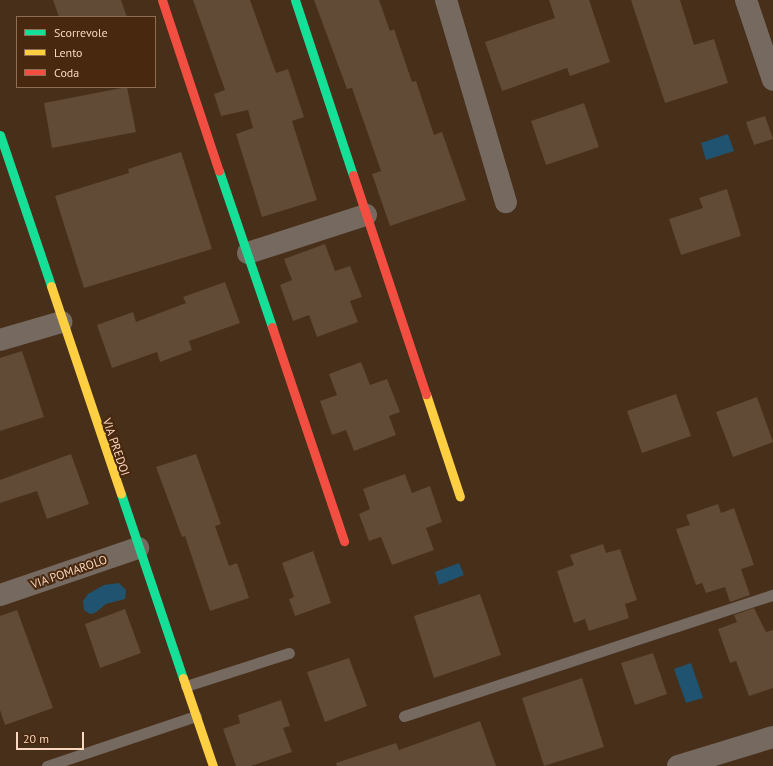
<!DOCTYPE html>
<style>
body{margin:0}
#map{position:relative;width:773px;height:766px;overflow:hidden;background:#472f19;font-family:"PT Sans",sans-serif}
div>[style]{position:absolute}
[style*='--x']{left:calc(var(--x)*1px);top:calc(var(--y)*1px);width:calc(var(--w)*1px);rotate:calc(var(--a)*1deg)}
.water>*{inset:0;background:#20536f}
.building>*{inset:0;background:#614a36}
.lane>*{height:11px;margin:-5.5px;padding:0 5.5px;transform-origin:5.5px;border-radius:5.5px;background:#756960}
.street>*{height:22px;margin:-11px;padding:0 11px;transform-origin:11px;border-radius:11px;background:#756960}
.fast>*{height:9px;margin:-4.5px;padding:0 4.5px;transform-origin:4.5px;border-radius:4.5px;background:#16e098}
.slow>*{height:9px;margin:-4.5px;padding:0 4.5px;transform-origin:4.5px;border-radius:4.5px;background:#ffcf43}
.jam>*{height:9px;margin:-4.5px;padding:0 4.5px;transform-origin:4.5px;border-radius:4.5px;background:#f24e42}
span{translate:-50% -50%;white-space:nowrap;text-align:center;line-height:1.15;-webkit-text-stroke:4px #48280f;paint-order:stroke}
.street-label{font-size:12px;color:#fad7bf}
.legend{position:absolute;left:16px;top:16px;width:140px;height:72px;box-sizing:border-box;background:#48280f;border:1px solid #8f6e55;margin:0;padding:5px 7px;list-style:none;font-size:12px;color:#fad7bf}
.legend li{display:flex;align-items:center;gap:8px;height:20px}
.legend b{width:20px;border:1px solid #8f6e55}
.scale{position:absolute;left:16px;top:732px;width:68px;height:18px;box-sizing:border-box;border:2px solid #fad7bf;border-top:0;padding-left:5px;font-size:12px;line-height:14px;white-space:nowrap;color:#fad7bf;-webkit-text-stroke:3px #48280f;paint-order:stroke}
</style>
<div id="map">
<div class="water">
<i style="clip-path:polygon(728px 134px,734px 151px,706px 160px,701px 143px)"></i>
<i style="clip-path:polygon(459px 563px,464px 575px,439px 585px,435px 572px)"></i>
<i style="clip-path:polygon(119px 583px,126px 590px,125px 599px,106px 604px,95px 613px,90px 614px,84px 610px,83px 601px,88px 594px,104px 585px)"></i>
<i style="clip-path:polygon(691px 663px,703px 698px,686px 703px,674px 669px)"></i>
</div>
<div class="building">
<i style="clip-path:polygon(53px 0,121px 0,127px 17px,59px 17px)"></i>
<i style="clip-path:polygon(193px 0,250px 0,276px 73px,288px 69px,304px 117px,292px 121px,317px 200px,262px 217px,236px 134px,253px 128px,248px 110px,221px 116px,214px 94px,225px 90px)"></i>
<i style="clip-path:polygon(314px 0,379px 0,390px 31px,394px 29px,412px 82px,416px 81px,434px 135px,442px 132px,466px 200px,390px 226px,372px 174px,381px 171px,352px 88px,347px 89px)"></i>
<i style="clip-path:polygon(549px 0,589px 0,610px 62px,570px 76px,567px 68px,502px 91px,485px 42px,555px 18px)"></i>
<i style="clip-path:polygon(631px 0,680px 0,694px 45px,714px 39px,728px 83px,665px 103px)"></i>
<i style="clip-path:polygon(127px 87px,136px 132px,52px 148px,44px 103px)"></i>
<i style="clip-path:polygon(584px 103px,599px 147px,546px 165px,531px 121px)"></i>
<i style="clip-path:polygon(765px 116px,773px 139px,754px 145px,746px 122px)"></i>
<i style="clip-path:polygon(181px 152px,212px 249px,84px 288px,55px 196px,129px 173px,128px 169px)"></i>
<i style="clip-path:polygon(727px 189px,741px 236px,681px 255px,669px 219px,703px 208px,699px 198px)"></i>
<i style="clip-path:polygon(325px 244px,335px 271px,350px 266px,362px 297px,350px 301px,358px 322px,317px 337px,309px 315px,293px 321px,280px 285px,292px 280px,284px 259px)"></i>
<i style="clip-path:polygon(225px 282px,240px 323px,189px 341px,192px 350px,160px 362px,157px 352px,112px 368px,97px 325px,133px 312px,136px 322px,186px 303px,183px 297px)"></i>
<i style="clip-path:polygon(22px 351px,44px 417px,0 431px,0 358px)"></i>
<i style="clip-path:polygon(361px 362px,370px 385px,387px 379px,400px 412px,389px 416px,396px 435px,354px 451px,346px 430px,332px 435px,320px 401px,337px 395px,329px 374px)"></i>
<i style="clip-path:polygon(676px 394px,691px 436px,642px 453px,627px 411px)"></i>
<i style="clip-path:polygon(757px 397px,773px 442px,733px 457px,716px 412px)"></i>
<i style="clip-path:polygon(71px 454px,89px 504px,47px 519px,37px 491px,0 503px,0 480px)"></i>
<i style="clip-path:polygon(196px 454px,221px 524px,215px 526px,229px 566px,237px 563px,249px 598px,210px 611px,185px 536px,182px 537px,156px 467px)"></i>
<i style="clip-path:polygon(405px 474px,412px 493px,430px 486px,442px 522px,426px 528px,434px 550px,392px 565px,381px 537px,369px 541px,359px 514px,370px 509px,363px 489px)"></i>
<i style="clip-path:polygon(718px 504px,721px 513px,734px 508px,754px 565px,741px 569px,750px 595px,730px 602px,725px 587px,706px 593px,702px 583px,696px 585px,676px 529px,690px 525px,686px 515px)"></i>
<i style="clip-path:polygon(603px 544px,606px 553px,620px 549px,637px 600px,625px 604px,629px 618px,589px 631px,585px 619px,574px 623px,557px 571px,574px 565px,570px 555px)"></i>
<i style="clip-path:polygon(313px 551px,331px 603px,295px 616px,289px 599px,294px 597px,282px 563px)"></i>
<i style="clip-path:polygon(480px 594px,501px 655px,434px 678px,414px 616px)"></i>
<i style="clip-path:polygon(754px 608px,766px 632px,773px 630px,773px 688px,749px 696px,736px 661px,730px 663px,718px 629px,737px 622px,734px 615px)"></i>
<i style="clip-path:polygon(125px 609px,141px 653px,100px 668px,85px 624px)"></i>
<i style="clip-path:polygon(17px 610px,53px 708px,5px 725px,0 710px,0 616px)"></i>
<i style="clip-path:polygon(653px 653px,667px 694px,635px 705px,621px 663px)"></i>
<i style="clip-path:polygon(349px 658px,367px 706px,325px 722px,307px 672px)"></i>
<i style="clip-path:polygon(582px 678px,604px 747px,544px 766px,522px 698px)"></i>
<i style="clip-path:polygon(281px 700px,290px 726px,283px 728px,292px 752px,251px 766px,236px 766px,223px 729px,240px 723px,238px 715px)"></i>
<i style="clip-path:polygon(480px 721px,496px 766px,337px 766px,336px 763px,396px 743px,399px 750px)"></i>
</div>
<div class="lane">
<i style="--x:186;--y:686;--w:108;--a:-17.8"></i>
<i style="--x:404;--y:716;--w:388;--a:-18.2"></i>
<i style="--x:47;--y:766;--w:157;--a:-18.6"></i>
</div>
<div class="street">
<i style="--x:446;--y:0;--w:211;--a:73.5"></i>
<i style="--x:746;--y:0;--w:84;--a:71.4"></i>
<i style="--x:248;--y:253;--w:124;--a:-17.9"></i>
<i style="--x:0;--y:340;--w:64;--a:-16.4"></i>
<i style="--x:0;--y:595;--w:146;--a:-18.8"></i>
<i style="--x:678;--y:766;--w:99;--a:-17"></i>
</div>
<div class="fast">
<i style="--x:295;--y:0;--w:184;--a:71.7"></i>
<i style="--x:0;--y:135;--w:159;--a:71.3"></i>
<i style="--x:219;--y:171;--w:165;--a:71.2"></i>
<i style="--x:121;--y:494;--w:194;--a:71.4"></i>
</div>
<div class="slow">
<i style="--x:51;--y:286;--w:219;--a:71.4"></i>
<i style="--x:426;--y:394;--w:108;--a:71.7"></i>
<i style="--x:183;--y:678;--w:93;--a:71.2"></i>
</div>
<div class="jam">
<i style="--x:162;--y:0;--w:180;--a:71.6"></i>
<i style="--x:353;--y:175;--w:231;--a:71.6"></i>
<i style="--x:272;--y:327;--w:226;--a:71.4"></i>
</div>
<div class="street-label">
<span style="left:116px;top:447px;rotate:71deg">VIA PREDOI</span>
<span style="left:69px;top:572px;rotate:-19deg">VIA POMAROLO</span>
</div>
<ul class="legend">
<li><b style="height:5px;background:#16e098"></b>Scorrevole</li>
<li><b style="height:5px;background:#ffcf43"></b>Lento</li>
<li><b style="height:5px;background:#f24e42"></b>Coda</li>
</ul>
<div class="scale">20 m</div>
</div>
